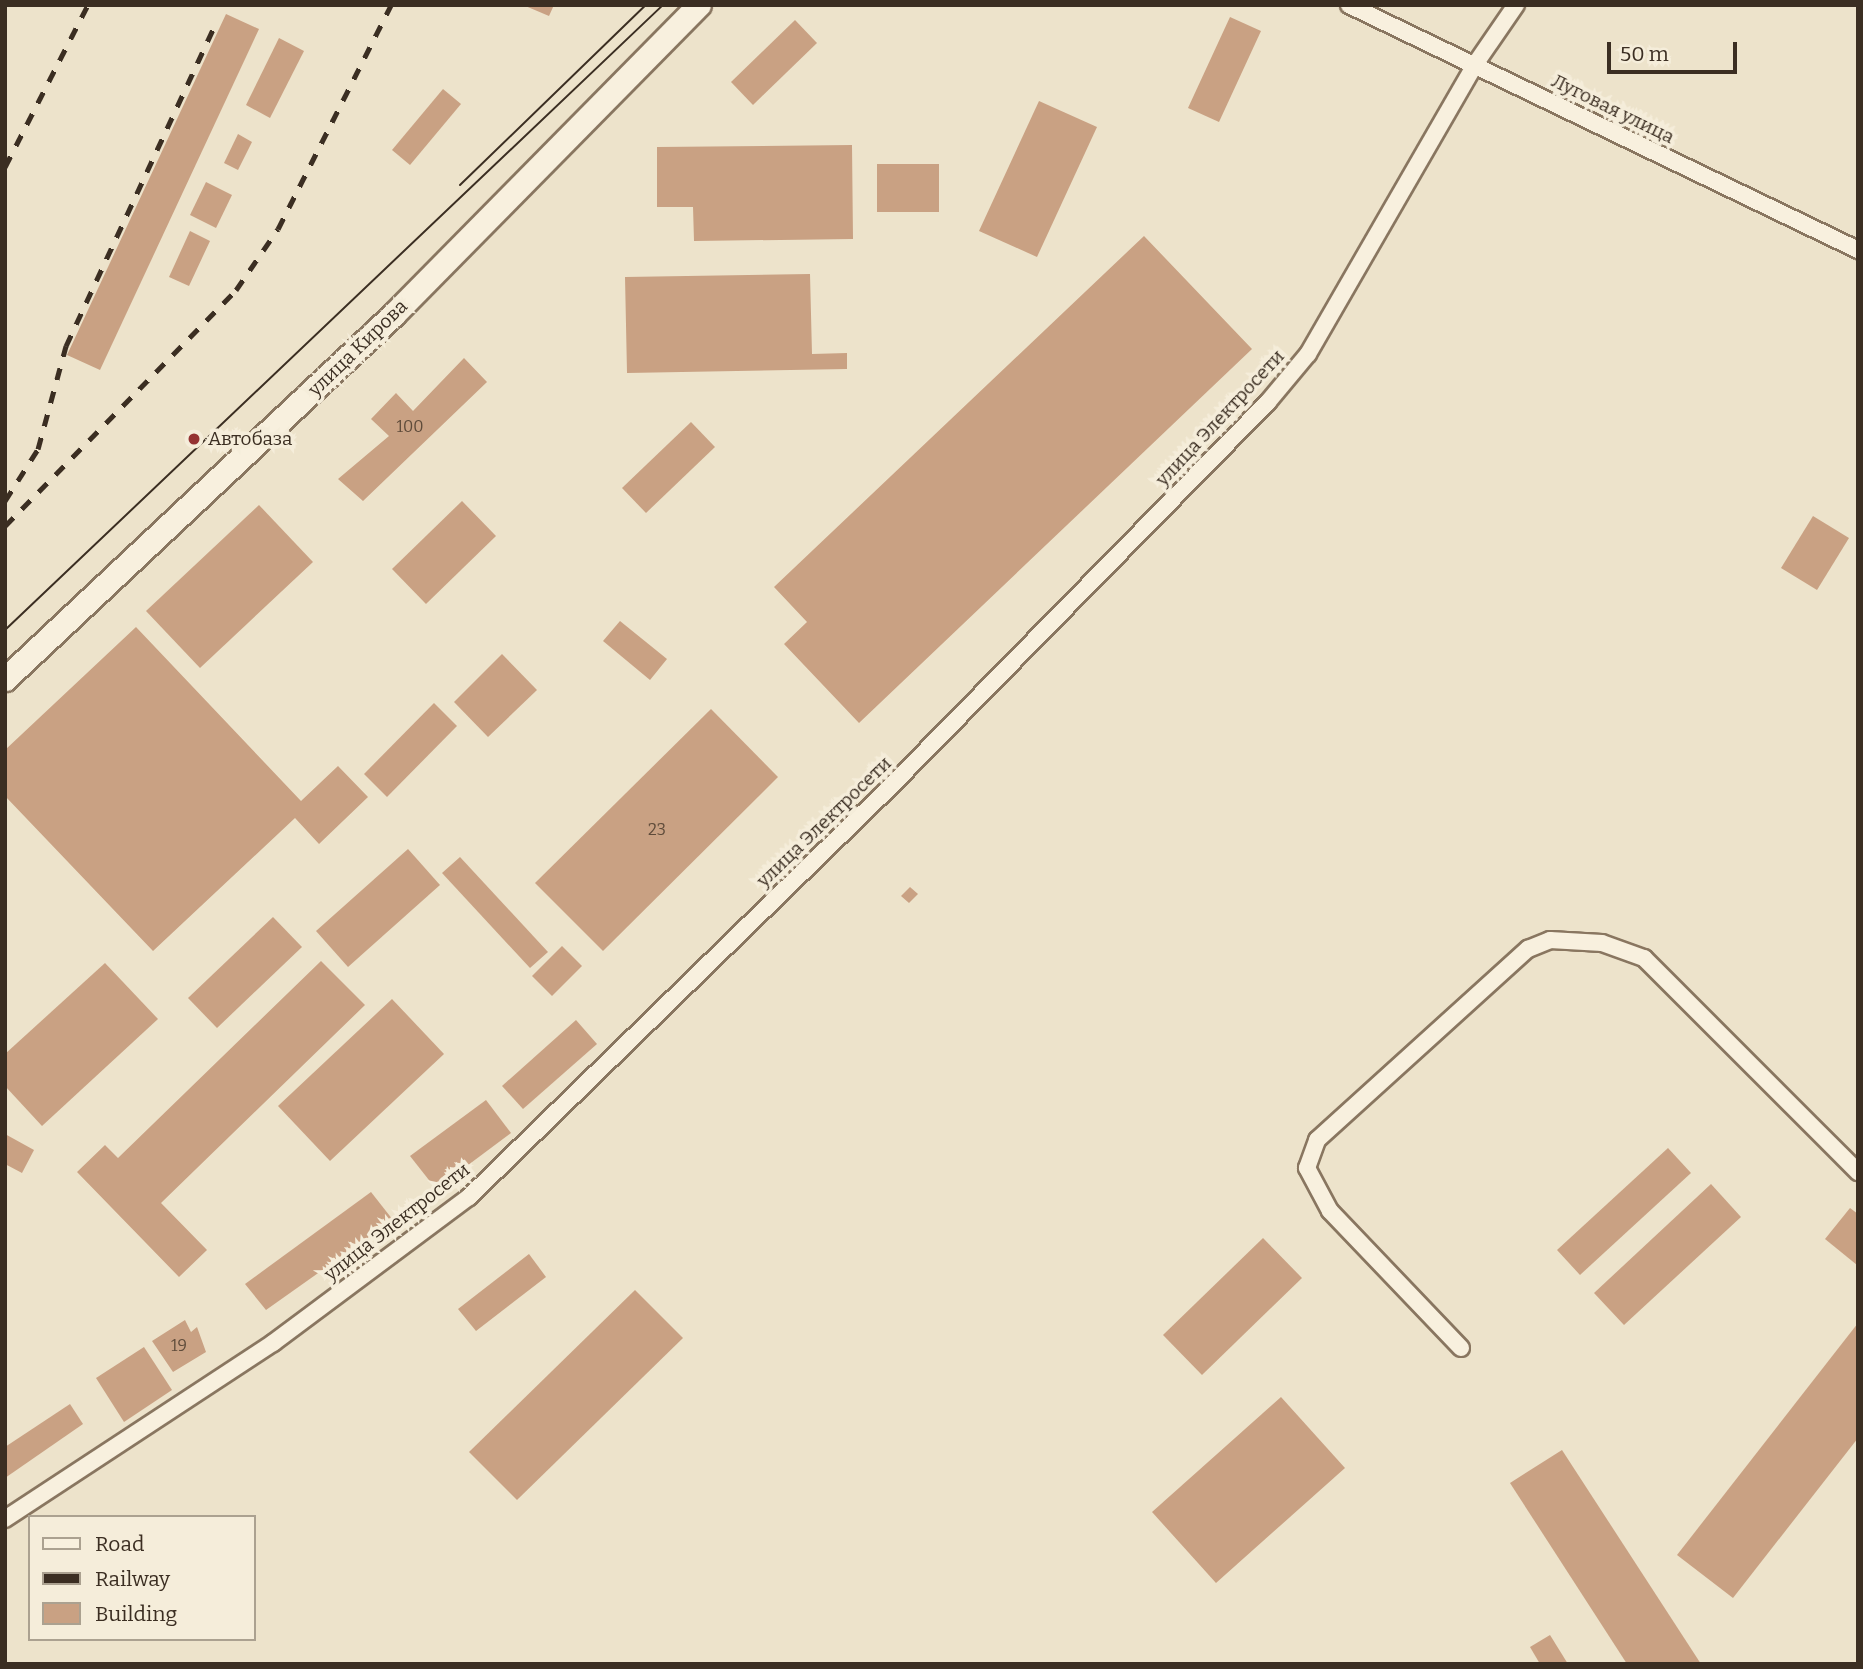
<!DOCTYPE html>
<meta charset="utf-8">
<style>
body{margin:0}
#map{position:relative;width:1863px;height:1669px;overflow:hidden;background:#ede3cb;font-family:Bitter,serif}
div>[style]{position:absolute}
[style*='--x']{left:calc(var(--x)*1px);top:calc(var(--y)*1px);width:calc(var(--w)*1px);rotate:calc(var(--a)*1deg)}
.building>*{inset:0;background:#c9a183}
.roads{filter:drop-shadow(2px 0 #897660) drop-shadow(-2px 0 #897660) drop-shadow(0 2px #897660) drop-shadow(0 -2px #897660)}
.minor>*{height:16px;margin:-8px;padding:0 8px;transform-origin:8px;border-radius:8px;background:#f8f0de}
.secondary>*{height:23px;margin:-11.5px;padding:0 11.5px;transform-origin:11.5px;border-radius:11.5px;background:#f8f0de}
.tram>*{height:2px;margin:-1px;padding:0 1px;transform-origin:1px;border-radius:1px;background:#3b2e22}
.rail>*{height:5px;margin-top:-2.5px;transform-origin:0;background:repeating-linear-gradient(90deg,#3b2e22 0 12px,transparent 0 24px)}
.dots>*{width:19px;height:19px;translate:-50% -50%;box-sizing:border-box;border:4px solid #f5edda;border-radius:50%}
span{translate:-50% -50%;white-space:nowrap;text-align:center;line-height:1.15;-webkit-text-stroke:7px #f5edda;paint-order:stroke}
.number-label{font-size:16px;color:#5e4b3a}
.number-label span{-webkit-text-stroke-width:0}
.street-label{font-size:19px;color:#3b2e22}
.poi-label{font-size:19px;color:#3b2e22}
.left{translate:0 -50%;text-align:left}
.frame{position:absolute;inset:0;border:7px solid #3b2e22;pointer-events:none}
.legend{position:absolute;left:28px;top:1515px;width:228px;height:126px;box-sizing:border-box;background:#f5edda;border:2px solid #aba190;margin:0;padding:9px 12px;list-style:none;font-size:21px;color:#3b2e22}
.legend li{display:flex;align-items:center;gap:14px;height:35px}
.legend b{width:35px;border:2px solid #aba190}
.scale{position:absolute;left:1607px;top:42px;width:130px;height:32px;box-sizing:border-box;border:4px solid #3b2e22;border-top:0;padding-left:9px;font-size:21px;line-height:24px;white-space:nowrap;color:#3b2e22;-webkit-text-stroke:5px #f5edda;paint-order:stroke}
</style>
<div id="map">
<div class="building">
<i style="clip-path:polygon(523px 5px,554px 5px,549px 16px)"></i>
<i style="clip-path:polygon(226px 14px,259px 29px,100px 370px,67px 355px)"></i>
<i style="clip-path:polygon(1230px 17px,1261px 31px,1219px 122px,1188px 108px)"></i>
<i style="clip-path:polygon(795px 20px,817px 43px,753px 105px,731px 82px)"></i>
<i style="clip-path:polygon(279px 38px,304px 51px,270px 118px,246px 105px)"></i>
<i style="clip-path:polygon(443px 89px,461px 104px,410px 165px,392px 150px)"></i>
<i style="clip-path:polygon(1039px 101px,1097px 127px,1037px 257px,979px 231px)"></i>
<i style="clip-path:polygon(238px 134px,252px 142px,238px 170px,224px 163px)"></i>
<i style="clip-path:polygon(852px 145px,853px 239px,694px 241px,693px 207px,657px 207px,657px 147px)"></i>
<i style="clip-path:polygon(877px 164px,939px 164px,939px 212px,877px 212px)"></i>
<i style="clip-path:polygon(206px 182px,232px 195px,216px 228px,190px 215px)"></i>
<i style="clip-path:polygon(190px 231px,210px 241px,189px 286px,169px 277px)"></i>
<i style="clip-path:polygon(1144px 236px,1252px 349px,859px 723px,784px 644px,807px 622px,774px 587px)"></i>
<i style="clip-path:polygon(810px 274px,812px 354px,847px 353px,847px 369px,627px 373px,625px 277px)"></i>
<i style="clip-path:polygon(464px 358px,487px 382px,363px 501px,338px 479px,389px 436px,371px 419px,396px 393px,413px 411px)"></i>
<i style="clip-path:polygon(691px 422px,715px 447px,646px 513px,622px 488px)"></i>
<i style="clip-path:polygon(462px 501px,496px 536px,426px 604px,392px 569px)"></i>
<i style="clip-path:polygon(259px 505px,313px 562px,200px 668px,146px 611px)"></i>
<i style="clip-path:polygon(1813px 516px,1849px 538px,1817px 590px,1781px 568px)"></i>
<i style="clip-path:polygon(620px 621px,667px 659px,650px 680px,603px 641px)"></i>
<i style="clip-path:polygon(136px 627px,301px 801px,338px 766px,368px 797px,319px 844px,295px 818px,153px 951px,5px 796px,5px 750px)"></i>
<i style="clip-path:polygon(502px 654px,537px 690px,488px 737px,454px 702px)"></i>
<i style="clip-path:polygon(434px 703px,457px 726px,387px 797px,364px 774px)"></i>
<i style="clip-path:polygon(711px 709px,778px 777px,603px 951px,535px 883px)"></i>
<i style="clip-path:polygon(408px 849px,440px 885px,348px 967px,316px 931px)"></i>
<i style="clip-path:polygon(460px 857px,548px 952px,530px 968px,442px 873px)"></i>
<i style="clip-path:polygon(910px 887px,918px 894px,909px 903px,901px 896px)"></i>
<i style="clip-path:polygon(273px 917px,302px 947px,217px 1028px,188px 998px)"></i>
<i style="clip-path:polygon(562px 946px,582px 966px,552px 996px,532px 976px)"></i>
<i style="clip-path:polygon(321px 961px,365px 1005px,161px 1203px,207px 1250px,179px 1277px,77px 1172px,105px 1145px,118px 1158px)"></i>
<i style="clip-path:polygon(105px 963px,158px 1019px,42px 1126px,5px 1086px,5px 1054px)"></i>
<i style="clip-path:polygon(392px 999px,444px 1054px,330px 1161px,278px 1106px)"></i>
<i style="clip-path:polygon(576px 1020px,597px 1044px,523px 1109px,502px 1086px)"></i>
<i style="clip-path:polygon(486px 1100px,511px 1133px,436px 1189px,410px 1156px)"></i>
<i style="clip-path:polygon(5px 1134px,34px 1150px,22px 1173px,5px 1164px)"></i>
<i style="clip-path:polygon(1668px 1148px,1691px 1173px,1580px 1275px,1557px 1250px)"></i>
<i style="clip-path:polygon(1711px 1184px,1741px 1217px,1624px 1325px,1594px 1293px)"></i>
<i style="clip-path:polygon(371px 1192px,393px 1220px,266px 1310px,245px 1284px)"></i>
<i style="clip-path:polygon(1850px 1208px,1858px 1214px,1857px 1265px,1825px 1239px)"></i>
<i style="clip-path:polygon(1263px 1238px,1302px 1278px,1202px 1375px,1163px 1335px)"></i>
<i style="clip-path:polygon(529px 1254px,546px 1277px,476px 1331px,458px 1309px)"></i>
<i style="clip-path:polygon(635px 1290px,683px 1338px,517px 1500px,469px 1452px)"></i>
<i style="clip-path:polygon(185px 1320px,191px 1332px,197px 1327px,206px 1352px,173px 1372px,152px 1341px)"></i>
<i style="clip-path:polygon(1858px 1323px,1858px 1438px,1733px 1598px,1677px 1555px)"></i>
<i style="clip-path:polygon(144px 1347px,172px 1390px,124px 1422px,96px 1378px)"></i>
<i style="clip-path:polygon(1281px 1397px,1345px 1468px,1216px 1583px,1152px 1512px)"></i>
<i style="clip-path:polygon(70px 1404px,83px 1424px,5px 1478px,5px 1447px)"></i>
<i style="clip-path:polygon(1562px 1450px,1701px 1664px,1627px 1664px,1510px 1483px)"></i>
<i style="clip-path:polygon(1550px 1635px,1568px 1664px,1540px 1664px,1530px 1647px)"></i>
</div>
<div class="roads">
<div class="minor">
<i style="--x:1349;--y:5;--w:565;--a:25.7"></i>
<i style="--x:1461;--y:1348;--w:190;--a:-133.7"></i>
<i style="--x:1330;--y:1211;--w:49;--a:-118.1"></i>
<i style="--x:1307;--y:1168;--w:30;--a:-70"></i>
<i style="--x:1317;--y:1140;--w:285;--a:-42.2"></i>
<i style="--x:1528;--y:949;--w:24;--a:-22"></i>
<i style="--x:1550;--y:940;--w:52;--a:3.3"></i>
<i style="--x:1602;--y:943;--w:45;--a:19.7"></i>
<i style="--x:1644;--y:958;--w:303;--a:45"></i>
<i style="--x:5;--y:1519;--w:321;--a:-33.3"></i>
<i style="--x:273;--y:1343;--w:244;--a:-36.7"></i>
<i style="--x:469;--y:1197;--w:589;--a:-44.24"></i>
<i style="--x:891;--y:786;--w:538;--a:-45.53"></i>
<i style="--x:1268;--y:402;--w:62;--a:-50.2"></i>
<i style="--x:1308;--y:354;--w:332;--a:-60"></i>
<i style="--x:1474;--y:66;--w:74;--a:-55.5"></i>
</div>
<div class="secondary">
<i style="--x:5;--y:679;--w:533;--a:-43.18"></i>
<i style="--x:394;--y:314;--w:434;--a:-45.4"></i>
</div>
</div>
<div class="tram">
<i style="--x:460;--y:185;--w:259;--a:-44.1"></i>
<i style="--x:5;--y:630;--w:908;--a:-43.53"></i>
</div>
<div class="rail">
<i style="--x:5;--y:167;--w:182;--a:-62.9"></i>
<i style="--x:5;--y:501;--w:62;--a:-57.6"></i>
<i style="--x:38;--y:449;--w:107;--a:-74.8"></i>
<i style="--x:66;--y:346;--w:356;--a:-65.1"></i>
<i style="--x:5;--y:526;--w:330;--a:-45.6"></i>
<i style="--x:236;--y:290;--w:74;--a:-55.5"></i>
<i style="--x:278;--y:229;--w:251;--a:-63.2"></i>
</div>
<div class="dots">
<i style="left:194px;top:439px;background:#953333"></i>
</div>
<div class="number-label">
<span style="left:410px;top:427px">100</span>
<span style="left:657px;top:830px">23</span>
<span style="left:179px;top:1346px">19</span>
</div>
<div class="street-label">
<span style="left:1613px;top:109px;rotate:26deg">Луговая улица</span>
<span style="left:358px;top:348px;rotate:-44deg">улица Кирова</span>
<span style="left:1220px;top:418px;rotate:-47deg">улица Электросети</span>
<span style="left:824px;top:822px;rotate:-44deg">улица Электросети</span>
<span style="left:397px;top:1222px;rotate:-38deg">улица Электросети</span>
</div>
<div class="poi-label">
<span class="left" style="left:208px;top:439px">Автобаза</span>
</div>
<div class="frame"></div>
<ul class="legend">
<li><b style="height:9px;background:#f8f0de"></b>Road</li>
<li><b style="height:9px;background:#3b2e22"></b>Railway</li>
<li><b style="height:19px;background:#c9a183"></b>Building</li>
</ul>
<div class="scale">50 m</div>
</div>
